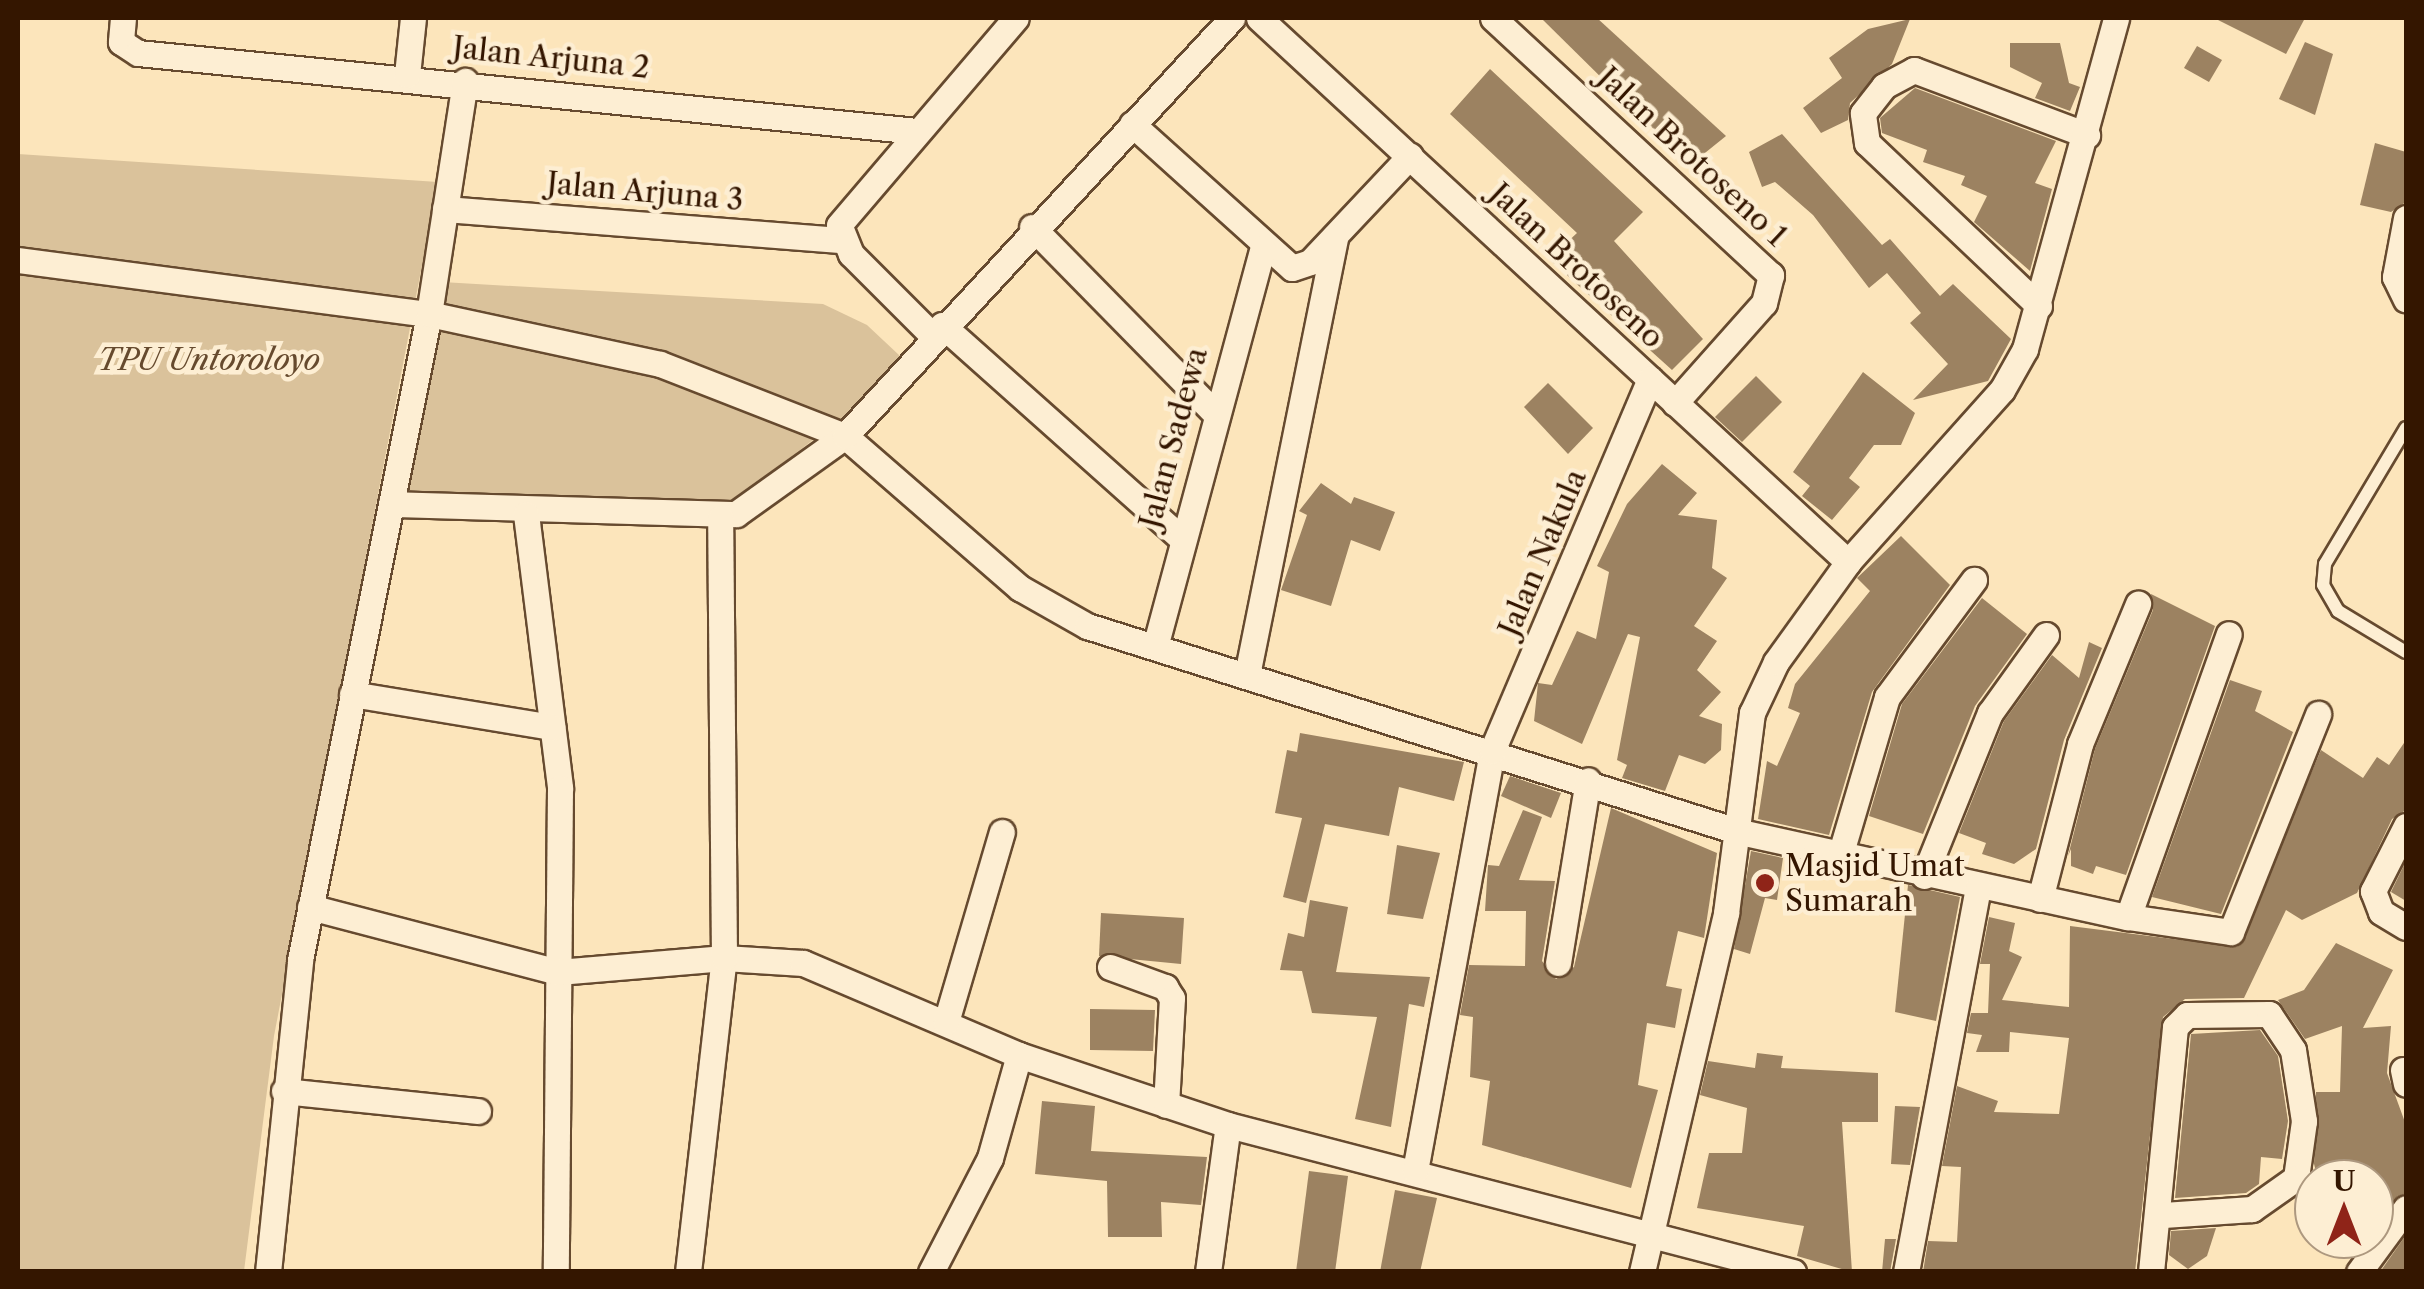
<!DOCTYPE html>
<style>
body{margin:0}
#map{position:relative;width:2424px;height:1289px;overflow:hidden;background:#fce5bb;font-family:"Libre Caslon Text",serif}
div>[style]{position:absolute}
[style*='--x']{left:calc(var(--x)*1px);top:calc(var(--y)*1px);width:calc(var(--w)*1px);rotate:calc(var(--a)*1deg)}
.green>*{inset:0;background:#dac29b}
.building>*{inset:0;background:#9c8261}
.roads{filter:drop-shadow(2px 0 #664a2f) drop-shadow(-2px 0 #664a2f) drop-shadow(0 2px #664a2f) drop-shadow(0 -2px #664a2f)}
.service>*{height:12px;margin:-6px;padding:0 6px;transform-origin:6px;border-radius:6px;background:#fdeed3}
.minor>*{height:25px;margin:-12.5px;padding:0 12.5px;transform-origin:12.5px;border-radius:12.5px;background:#fdeed3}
.dots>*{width:28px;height:28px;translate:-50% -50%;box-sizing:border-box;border:5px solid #fdeed3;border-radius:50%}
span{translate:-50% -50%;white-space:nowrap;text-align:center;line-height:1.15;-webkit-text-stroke:9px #fdeed3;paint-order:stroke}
.street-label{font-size:30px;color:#341600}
.park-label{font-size:30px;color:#664a2e;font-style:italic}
.poi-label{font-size:30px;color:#341600}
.left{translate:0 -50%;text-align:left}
.frame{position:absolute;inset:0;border:20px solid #341600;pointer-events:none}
.north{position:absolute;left:2294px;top:1159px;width:100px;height:100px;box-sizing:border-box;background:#fdeed3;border:2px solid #ad987f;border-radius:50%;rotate:0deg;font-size:28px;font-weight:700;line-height:40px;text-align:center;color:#341600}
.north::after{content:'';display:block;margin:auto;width:35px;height:45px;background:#8f2418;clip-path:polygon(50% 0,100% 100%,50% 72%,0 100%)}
</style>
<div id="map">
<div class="green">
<i style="clip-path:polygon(18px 154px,438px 182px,274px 1036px,244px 1271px,18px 1271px)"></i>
<i style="clip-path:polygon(442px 282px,823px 304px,867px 325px,900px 356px,852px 410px,723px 509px,403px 498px)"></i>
</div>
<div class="building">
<i style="clip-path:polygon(1541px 18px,1597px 18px,1726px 136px,1690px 165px)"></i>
<i style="clip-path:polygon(2214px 18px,2305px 18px,2286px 54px)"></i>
<i style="clip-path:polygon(1910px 19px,1892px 64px,1850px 103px,1848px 120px,1821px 133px,1803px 108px,1842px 78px,1829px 58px,1868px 29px)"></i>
<i style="clip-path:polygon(2305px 42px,2333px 54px,2315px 115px,2279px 99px)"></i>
<i style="clip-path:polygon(2010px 43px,2060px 43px,2069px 83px,2080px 87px,2070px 111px,2035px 98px,2042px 83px,2010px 67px)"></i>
<i style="clip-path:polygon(2197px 46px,2222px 60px,2209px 82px,2184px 68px)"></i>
<i style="clip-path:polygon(1490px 69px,1643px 212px,1614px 241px,1703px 339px,1672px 370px,1549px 259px,1577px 233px,1450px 114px)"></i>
<i style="clip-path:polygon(1915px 88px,2056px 141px,2035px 183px,2052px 189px,2030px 271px,1974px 222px,1987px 196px,1961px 185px,1965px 176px,1923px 162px,1927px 150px,1882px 133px,1880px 118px)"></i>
<i style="clip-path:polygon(1782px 134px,1882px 245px,1890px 239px,1940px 296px,1953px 284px,2011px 339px,1988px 381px,1913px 400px,1948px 364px,1910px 323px,1921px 313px,1887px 273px,1869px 288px,1813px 215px,1775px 182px,1762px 187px,1749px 152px)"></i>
<i style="clip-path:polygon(2375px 143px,2406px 152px,2406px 202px,2391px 212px,2360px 205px)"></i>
<i style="clip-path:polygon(1863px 372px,1915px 413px,1901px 445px,1874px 445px,1849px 478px,1860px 487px,1832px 520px,1802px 496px,1810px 486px,1793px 472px)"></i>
<i style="clip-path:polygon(1756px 376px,1782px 402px,1742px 442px,1715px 417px)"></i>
<i style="clip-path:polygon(1548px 383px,1593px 428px,1568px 454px,1524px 407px)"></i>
<i style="clip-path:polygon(1662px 464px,1697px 493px,1678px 515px,1717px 520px,1712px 568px,1727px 578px,1694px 626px,1717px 641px,1697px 670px,1721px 692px,1699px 716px,1722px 724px,1721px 750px,1705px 764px,1679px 755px,1665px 791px,1622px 778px,1627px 765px,1617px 760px,1640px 637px,1628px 634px,1582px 744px,1534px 721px,1538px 683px,1552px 685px,1577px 631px,1596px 639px,1609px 572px,1597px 566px,1627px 504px)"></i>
<i style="clip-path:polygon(1321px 483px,1351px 504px,1354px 497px,1395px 512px,1380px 551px,1351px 540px,1331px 606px,1281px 590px,1307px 515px,1299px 511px)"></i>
<i style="clip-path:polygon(1901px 536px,1950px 585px,1872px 692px,1829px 835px,1758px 819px,1767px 761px,1777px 766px,1800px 713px,1788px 708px,1795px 684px,1870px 591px,1857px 578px)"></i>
<i style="clip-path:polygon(2151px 594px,2215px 626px,2126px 875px,2096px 866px,2093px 874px,2071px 866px,2071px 849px,2068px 856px,2095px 749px,2153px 610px)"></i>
<i style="clip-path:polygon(1982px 598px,2027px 634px,1975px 706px,1923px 834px,1869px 816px,1902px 704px)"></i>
<i style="clip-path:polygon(2089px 642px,2102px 648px,2064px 740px,2036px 849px,2014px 864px,1982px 854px,1986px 843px,1959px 833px,2004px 721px,2052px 655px,2079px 678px)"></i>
<i style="clip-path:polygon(2230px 680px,2262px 691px,2255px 711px,2293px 732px,2221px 914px,2152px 897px)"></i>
<i style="clip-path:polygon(1300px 733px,1464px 762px,1454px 801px,1399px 787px,1389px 836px,1325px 824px,1306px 903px,1283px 897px,1302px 818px,1275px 813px,1287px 750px,1297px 752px)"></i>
<i style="clip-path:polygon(2406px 740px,2406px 810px,2392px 819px,2357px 893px,2302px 920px,2286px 910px,2244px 998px,2185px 999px,2163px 1017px,2135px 1272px,1923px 1272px,1928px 1241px,1957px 1242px,1961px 1167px,1942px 1166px,1957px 1086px,1998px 1101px,1994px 1112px,2059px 1114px,2069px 1038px,2010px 1032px,2009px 1052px,1976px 1052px,1982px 1035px,1967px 1033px,1971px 1013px,1988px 1013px,1990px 964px,1980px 964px,1989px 917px,2015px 923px,2009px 951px,2022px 957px,2002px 1000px,2069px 1007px,2070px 926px,2237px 947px,2321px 750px,2363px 778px,2377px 757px,2389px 765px)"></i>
<i style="clip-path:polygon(1510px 776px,1561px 793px,1551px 818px,1501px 796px)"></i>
<i style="clip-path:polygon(1611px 808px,1717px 853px,1704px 938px,1678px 931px,1666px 986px,1682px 989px,1675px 1028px,1647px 1023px,1638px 1085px,1658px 1090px,1631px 1188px,1482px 1145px,1490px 1081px,1470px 1077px,1473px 1017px,1460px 1015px,1469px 965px,1525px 966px,1526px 911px,1485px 911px,1488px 865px,1499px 866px,1523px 810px,1542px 817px,1519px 880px,1555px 881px,1542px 961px,1556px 979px,1574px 967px)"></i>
<i style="clip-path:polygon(1397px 845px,1440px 853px,1423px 919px,1387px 914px)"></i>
<i style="clip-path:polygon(1751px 851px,1783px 858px,1777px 900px,1765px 898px,1750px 954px,1734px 949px)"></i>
<i style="clip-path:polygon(2406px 861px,2406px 901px,2391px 892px)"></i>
<i style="clip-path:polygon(1908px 885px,1960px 897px,1936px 1021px,1895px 1012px)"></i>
<i style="clip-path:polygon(1310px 900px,1348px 907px,1336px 972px,1430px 977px,1424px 1007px,1409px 1004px,1391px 1127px,1355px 1119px,1377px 1017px,1312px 1013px,1302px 971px,1280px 970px,1288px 933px,1304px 937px)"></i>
<i style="clip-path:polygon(1101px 913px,1184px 918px,1181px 964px,1099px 956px)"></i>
<i style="clip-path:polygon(2336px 943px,2393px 970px,2363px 1028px,2391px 1026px,2387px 1073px,2406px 1125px,2406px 1192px,2374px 1224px,2374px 1179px,2318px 1179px,2314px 1164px,2316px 1092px,2340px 1092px,2342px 1026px,2305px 1039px,2278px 1000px,2304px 990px)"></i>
<i style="clip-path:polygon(1090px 1009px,1155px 1010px,1153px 1051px,1090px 1050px)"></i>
<i style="clip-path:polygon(2260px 1030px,2278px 1056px,2288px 1121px,2282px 1159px,2261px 1157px,2259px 1184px,2246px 1193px,2175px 1198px,2191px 1034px)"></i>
<i style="clip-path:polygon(1757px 1053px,1783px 1056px,1781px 1068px,1878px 1073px,1878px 1122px,1842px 1122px,1852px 1272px,1797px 1256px,1804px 1226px,1697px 1208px,1709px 1153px,1742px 1153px,1747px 1108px,1700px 1095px,1708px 1061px,1755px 1068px)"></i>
<i style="clip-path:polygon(1042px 1101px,1095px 1106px,1091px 1151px,1207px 1157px,1201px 1205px,1161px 1202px,1162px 1237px,1108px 1237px,1107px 1181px,1035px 1174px)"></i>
<i style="clip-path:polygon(1895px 1106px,1920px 1107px,1910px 1165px,1891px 1164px)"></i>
<i style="clip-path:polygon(1309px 1171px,1348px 1176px,1335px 1272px,1296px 1272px)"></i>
<i style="clip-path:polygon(1395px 1190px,1437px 1198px,1420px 1272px,1380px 1272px)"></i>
<i style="clip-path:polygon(2216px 1228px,2207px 1256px,2188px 1269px,2169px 1255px,2171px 1231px)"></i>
<i style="clip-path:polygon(2406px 1235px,2406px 1272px,2380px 1272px)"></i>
<i style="clip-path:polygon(1885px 1239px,1896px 1239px,1890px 1272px,1882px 1272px)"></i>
</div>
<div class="roads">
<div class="service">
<i style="--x:2406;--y:428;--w:158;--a:120.8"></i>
<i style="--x:2325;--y:564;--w:21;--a:95"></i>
<i style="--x:2323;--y:585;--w:30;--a:60"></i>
<i style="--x:2338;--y:611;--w:79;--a:31.1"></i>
</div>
<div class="minor">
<i style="--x:123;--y:18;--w:24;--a:95"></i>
<i style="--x:121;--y:42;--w:20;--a:33"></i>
<i style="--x:138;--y:53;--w:783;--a:5.72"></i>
<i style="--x:1259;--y:18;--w:802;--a:42.73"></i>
<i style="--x:1493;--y:18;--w:379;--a:42.8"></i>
<i style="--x:1771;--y:275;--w:29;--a:104"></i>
<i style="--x:1764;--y:303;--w:134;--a:131.7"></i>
<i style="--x:407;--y:75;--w:57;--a:-84"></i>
<i style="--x:1132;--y:124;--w:215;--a:42"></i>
<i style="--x:1292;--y:268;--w:19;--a:-18"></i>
<i style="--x:1310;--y:262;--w:146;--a:-46.7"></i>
<i style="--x:445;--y:209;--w:396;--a:4.5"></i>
<i style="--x:2406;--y:218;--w:60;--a:100.6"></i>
<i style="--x:2395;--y:277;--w:25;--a:64"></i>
<i style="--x:1032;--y:227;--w:258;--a:45.5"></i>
<i style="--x:18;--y:260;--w:415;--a:7.5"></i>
<i style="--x:429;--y:314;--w:236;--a:12.2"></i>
<i style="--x:660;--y:364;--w:199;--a:21.3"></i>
<i style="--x:845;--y:436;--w:232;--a:41"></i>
<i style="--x:1020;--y:588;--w:77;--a:29.6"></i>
<i style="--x:1087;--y:626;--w:685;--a:17.51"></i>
<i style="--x:1740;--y:832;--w:397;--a:12.4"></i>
<i style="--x:2128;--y:917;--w:104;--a:8.3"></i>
<i style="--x:2231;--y:932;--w:235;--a:-68.2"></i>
<i style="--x:2039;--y:306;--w:237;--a:-136.5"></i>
<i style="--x:1867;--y:143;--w:30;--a:-98"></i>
<i style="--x:1863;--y:113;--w:34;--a:-52"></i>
<i style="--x:1884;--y:86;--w:34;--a:-28"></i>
<i style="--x:1914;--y:70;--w:185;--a:20.6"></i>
<i style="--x:942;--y:325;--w:319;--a:41.7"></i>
<i style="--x:933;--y:336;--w:116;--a:-135"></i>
<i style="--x:851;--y:254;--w:31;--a:-112"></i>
<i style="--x:839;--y:225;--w:272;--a:-49.5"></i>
<i style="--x:391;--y:504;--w:345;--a:1.7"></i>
<i style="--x:736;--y:514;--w:134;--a:-35.6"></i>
<i style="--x:845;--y:436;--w:570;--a:-47.21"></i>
<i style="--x:526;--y:514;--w:276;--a:82.9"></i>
<i style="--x:560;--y:788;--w:484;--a:90.5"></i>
<i style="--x:1155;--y:647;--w:413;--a:-74.9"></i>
<i style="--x:1247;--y:675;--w:446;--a:-78.6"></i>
<i style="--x:352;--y:694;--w:203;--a:9.4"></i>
<i style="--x:2406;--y:826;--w:73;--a:116.9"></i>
<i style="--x:2373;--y:891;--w:22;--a:69"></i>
<i style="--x:2381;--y:912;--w:29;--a:31"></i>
<i style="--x:1839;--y:859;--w:169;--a:-73.5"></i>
<i style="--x:1887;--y:697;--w:146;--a:-53.4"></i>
<i style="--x:1924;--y:876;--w:176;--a:-68"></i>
<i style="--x:1990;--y:713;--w:96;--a:-54.3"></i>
<i style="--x:2040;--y:899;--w:160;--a:-75.5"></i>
<i style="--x:2080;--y:744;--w:152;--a:-67.5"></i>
<i style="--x:310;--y:907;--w:256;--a:14.7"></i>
<i style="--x:558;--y:972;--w:167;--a:-4.8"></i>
<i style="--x:724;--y:958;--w:79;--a:3.6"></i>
<i style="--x:803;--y:963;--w:235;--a:23.1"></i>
<i style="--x:1019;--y:1055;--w:220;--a:18.5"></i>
<i style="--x:1228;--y:1125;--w:584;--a:14.58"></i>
<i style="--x:2128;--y:917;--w:300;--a:-70.4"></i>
<i style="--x:1558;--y:963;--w:185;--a:-80.7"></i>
<i style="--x:1110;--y:967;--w:59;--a:20"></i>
<i style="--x:1165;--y:987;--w:13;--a:58"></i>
<i style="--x:1172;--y:998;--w:107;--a:93.2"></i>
<i style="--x:946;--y:1022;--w:198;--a:-73.6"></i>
<i style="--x:2403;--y:1070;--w:14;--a:78"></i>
<i style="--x:284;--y:1091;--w:195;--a:5.9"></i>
<i style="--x:1415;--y:1171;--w:427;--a:-79.6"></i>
<i style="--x:1492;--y:751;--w:404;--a:-67"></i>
<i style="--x:268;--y:1272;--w:314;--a:-84.1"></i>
<i style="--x:300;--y:960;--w:659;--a:-78.71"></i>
<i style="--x:429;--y:314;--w:236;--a:-81.2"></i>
<i style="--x:688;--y:1272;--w:316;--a:-83.5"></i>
<i style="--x:724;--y:958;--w:440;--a:-90.5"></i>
<i style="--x:931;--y:1272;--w:128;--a:-62.6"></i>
<i style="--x:990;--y:1158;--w:107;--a:-74.3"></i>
<i style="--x:1208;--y:1272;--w:148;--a:-82.3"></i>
<i style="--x:1642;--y:1272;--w:369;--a:-76.8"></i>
<i style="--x:1726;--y:913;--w:202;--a:-82.6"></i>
<i style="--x:1752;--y:713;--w:56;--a:-64.8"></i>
<i style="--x:1776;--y:662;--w:123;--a:-54.2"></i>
<i style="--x:1848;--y:562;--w:231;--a:-48.2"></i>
<i style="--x:2002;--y:390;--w:47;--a:-60.7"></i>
<i style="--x:2025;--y:349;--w:343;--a:-74.6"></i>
<i style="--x:1906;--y:1272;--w:392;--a:-79.4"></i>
<i style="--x:2151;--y:1272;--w:246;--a:-84.4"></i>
<i style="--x:2175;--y:1027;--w:17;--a:-45"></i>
<i style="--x:2187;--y:1015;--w:82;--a:-0.7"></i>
<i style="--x:2269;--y:1014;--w:43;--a:56.3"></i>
<i style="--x:2293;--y:1050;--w:72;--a:81.2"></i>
<i style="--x:2304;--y:1121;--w:58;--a:98"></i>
<i style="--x:2296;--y:1178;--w:54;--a:144.8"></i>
<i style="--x:2252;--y:1209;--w:89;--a:176.1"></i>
<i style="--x:2359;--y:1272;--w:79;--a:-53.7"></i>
</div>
</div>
<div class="dots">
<i style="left:1765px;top:883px;background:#8f2418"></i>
</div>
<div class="street-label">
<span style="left:551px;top:58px;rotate:6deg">Jalan Arjuna 2</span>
<span style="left:1692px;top:157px;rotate:43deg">Jalan Brotoseno 1</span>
<span style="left:645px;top:192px;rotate:5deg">Jalan Arjuna 3</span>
<span style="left:1576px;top:266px;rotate:43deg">Jalan Brotoseno</span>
<span style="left:1174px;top:438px;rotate:-75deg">Jalan Sadewa</span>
<span style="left:1543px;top:553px;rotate:-67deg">Jalan Nakula</span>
</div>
<div class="park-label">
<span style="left:209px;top:360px">TPU Untoroloyo</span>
</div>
<div class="poi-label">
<span class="left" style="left:1785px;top:883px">Masjid Umat<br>Sumarah</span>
</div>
<div class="frame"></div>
<div class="north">U</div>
</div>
